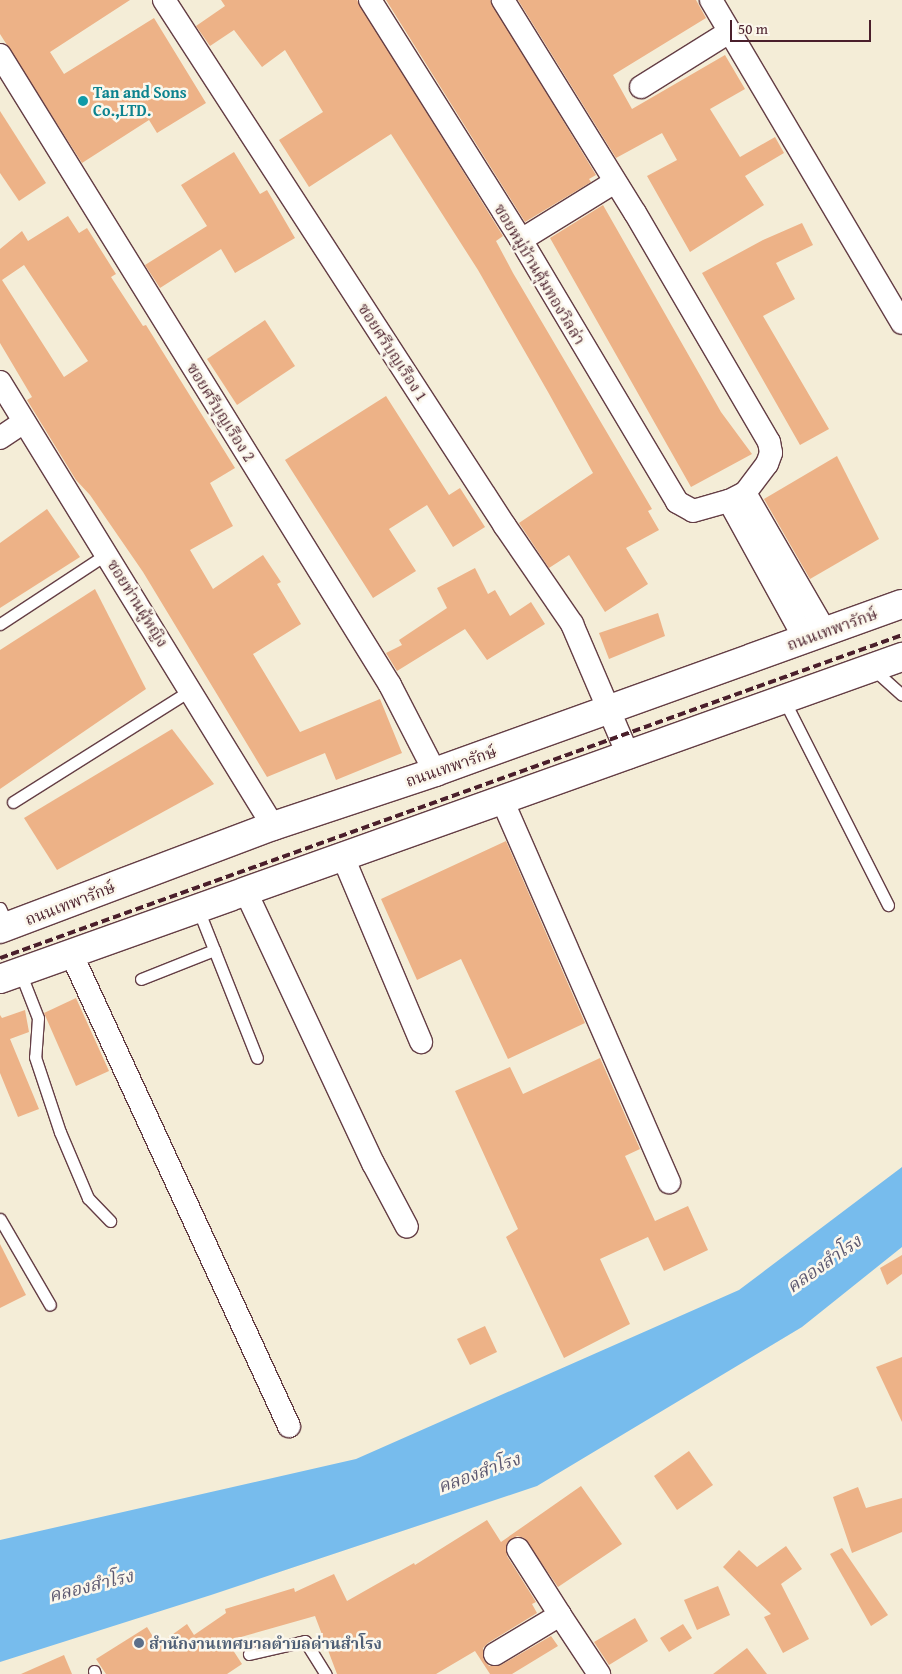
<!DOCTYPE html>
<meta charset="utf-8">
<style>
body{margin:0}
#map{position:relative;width:902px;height:1674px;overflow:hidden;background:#f4edd7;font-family:"Gentium Book Plus","Noto Serif Thai",serif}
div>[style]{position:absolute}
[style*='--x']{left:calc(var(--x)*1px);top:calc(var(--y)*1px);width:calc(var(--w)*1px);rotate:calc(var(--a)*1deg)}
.water>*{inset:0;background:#77bced}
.building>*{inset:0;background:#edb287}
.roads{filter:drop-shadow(1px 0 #643e45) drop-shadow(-1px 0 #643e45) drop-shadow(0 1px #643e45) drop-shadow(0 -1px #643e45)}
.lane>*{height:11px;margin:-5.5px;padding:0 5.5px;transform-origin:5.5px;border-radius:5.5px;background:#fff}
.street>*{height:22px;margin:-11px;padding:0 11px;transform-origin:11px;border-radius:11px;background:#fff}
.primary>*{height:28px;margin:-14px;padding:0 14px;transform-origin:14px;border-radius:14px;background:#fff}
.rail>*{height:4px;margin-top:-2px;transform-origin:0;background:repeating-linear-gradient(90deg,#4a1f2b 0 8px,transparent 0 12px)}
.dots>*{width:14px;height:14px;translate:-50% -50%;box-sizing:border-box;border:2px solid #fbf7ec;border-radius:50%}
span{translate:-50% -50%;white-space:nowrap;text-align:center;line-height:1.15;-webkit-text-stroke:5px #fbf7ec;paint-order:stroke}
.culture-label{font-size:16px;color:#0d838f;font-weight:700}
.left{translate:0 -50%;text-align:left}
.street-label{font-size:16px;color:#4a1f2b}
.service-label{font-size:16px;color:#4e5e75;font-weight:700}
.water-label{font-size:18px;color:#5a566f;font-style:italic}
.scale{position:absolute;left:730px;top:20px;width:141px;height:22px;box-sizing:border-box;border:2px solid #4a1f2b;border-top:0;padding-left:6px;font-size:15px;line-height:18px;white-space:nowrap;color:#4a1f2b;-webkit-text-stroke:4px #fbf7ec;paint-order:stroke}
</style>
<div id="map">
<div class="water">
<i style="clip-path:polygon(902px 1167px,902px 1247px,802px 1327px,537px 1486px,211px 1595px,0 1662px,0 1540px,356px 1459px,739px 1290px)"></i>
</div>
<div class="building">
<i style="clip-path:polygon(0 0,130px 0,50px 52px,64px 74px,154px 18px,206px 103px,157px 133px,149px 120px,82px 163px,0 34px)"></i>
<i style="clip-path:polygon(221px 0,357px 0,503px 236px,496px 241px,513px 273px,652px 509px,648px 511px,659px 530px,626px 548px,648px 584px,605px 612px,569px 555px,549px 568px,519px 523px,593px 473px,548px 392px,478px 270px,391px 134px,309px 187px,279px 140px,323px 112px,285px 50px,262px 67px,234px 30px,210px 46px,196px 26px,225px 6px)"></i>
<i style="clip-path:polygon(386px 0,490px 0,596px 175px,589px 179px,591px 182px,525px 222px)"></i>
<i style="clip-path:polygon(518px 0,696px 0,706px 18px,613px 75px,632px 109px,725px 55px,745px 89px,710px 109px,740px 157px,775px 137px,784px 153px,745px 176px,764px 205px,690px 252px,647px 176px,677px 160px,662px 133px,616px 158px)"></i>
<i style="clip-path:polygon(0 111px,46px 183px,19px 201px,0 173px)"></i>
<i style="clip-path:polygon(234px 152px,260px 194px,267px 190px,295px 238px,235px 273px,221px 249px,160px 288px,145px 265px,207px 226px,181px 185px)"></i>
<i style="clip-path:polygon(603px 205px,721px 412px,752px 454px,691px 487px,550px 238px)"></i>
<i style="clip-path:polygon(evenodd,68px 216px,79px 233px,87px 228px,116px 274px,111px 277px,143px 326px,146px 325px,235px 468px,210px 483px,233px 526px,190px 550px,213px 589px,263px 555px,281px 582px,277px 584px,301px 624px,253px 654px,300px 732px,380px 699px,402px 753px,336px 780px,325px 753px,267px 777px,143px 572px,90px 495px,76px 480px,27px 400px,32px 397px,0 343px,0 249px,22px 231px,28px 241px,68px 216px,24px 265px,88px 361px,64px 377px,2px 280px,24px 265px)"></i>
<i style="clip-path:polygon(802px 223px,813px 245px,776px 263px,795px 299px,763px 316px,829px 429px,800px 445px,702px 273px,763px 240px)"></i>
<i style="clip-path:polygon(265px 320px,295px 366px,237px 405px,207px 359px)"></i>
<i style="clip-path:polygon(386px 396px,449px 495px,460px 488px,485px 527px,453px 547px,427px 505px,389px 529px,416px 571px,373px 598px,285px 460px)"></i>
<i style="clip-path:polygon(837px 456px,879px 539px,810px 579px,764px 499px)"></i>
<i style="clip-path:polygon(47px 509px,80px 557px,0 608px,0 543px)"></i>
<i style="clip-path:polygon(475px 568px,488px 594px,495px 590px,510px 616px,531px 602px,545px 624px,487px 660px,465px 629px,397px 671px,386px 653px,402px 645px,399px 640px,447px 608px,437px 588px)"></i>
<i style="clip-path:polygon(95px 589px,146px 689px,0 789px,0 650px)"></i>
<i style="clip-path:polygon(658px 613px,665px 636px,609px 659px,599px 633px)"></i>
<i style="clip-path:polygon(172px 729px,214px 784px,57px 870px,24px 818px)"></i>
<i style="clip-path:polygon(506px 841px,585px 1023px,508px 1059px,461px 959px,417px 980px,381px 899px)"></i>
<i style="clip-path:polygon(76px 998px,109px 1071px,76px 1086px,44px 1013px)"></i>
<i style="clip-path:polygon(25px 1010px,29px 1032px,10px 1039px,39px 1109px,18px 1117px,0 1073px,0 1015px,2px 1018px)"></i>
<i style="clip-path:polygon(600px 1058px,640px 1149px,625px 1156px,655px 1221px,688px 1206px,708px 1250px,664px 1271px,648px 1237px,600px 1259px,630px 1324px,564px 1358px,506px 1237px,518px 1229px,455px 1091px,510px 1067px,523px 1094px)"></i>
<i style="clip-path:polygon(0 1244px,26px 1295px,0 1308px)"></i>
<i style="clip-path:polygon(902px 1255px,902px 1274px,887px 1285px,880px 1268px)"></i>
<i style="clip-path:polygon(485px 1326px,497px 1352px,470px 1365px,457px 1339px)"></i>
<i style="clip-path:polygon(902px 1357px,902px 1422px,876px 1367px)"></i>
<i style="clip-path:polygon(689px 1451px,713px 1485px,677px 1510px,654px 1476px)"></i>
<i style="clip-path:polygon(581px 1486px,622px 1544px,558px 1587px,524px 1538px,517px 1536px,507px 1543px,507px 1556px,536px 1602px,532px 1604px,537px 1613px,488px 1643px,483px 1648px,484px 1660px,489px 1666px,501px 1665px,551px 1636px,558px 1646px,512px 1674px,490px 1674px,475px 1651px,436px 1674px,337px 1674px,315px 1616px,227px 1641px,242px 1664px,227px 1674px,106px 1674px,96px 1659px,147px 1627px,158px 1645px,187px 1624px,194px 1635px,226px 1613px,225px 1609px,294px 1588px,295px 1592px,334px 1574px,347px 1601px,414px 1563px,415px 1565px,487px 1520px,501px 1542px)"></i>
<i style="clip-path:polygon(858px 1487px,866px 1508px,902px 1498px,902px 1532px,852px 1553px,833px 1497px)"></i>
<i style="clip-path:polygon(786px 1546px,802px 1569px,781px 1584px,809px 1639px,783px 1653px,764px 1617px,771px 1614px,723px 1567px,739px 1550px,757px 1567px)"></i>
<i style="clip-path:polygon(842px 1548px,888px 1615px,871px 1626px,830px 1554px)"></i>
<i style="clip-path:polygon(718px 1586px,730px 1615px,697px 1630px,684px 1600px)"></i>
<i style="clip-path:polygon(635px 1618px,648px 1641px,609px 1665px,594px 1642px)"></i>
<i style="clip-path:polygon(683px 1624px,692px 1638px,669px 1652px,660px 1638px)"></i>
<i style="clip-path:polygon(747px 1648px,767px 1674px,713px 1674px)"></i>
<i style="clip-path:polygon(64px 1655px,72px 1674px,21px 1674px)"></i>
</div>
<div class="roads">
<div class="lane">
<i style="--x:0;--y:624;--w:129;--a:-33.3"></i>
<i style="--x:872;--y:668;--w:40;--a:42"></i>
<i style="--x:784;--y:700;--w:230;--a:63.1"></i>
<i style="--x:13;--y:802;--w:210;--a:-32.2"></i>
<i style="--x:0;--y:908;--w:20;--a:66"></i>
<i style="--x:198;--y:909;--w:160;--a:68.4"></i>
<i style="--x:20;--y:972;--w:49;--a:68.6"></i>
<i style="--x:38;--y:1018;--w:39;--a:94"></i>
<i style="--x:35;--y:1057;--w:79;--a:71.6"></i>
<i style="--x:60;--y:1132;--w:72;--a:67"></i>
<i style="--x:88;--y:1198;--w:32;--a:46"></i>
<i style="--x:141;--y:979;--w:79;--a:-21.7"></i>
<i style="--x:0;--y:1219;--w:99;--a:59.8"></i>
<i style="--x:249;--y:1654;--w:57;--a:-13.1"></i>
<i style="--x:305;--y:1641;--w:39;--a:58"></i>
<i style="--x:94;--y:1671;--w:3;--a:72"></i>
</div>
<div class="street">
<i style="--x:164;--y:0;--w:627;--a:57.05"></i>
<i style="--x:505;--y:526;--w:119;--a:55.6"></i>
<i style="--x:572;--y:624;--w:145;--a:66.8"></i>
<i style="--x:370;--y:0;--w:284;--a:57.8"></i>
<i style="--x:521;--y:240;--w:305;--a:59.2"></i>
<i style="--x:677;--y:502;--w:18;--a:29"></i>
<i style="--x:693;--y:511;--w:37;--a:-16"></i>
<i style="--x:729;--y:501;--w:18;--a:-27"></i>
<i style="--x:745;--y:493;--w:36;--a:-53"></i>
<i style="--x:767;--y:464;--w:12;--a:-70"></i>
<i style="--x:771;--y:453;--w:11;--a:-100"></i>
<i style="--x:769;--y:442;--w:265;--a:-120.3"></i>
<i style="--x:635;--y:213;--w:251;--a:-121.8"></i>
<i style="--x:711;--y:0;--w:375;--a:59.4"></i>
<i style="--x:0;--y:55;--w:741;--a:58.24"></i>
<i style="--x:390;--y:685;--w:98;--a:62.7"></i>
<i style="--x:641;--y:87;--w:104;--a:-32"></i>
<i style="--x:521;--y:240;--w:110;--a:-31.7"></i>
<i style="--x:0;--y:382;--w:521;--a:58.41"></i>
<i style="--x:0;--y:438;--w:29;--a:-34"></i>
<i style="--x:745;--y:493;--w:160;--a:59.9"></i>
<i style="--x:729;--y:501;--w:158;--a:61.2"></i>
<i style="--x:503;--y:802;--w:415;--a:66.4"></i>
<i style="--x:343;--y:857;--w:201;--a:67.1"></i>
<i style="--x:245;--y:890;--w:302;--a:64.9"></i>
<i style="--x:373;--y:1163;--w:72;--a:62"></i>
<i style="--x:71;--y:953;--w:521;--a:65.26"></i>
<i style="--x:518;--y:1549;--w:78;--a:57.5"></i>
<i style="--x:495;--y:1654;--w:76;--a:-31"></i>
<i style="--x:560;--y:1615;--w:71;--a:56.5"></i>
</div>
<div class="primary">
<i style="--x:0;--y:929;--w:292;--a:-20.7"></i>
<i style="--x:273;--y:826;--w:171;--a:-18.4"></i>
<i style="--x:435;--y:772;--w:496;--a:-19.8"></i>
<i style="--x:0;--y:979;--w:958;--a:-19.65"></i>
</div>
</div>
<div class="rail">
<i style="--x:0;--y:958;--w:958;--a:-19.7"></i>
</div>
<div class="dots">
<i style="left:83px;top:101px;background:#0f9aa8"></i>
<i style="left:139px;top:1643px;background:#5c6f8a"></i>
</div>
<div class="culture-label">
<span class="left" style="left:93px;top:101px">Tan and Sons<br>Co.,LTD.</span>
</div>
<div class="street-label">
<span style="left:540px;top:274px;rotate:59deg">ซอยหมู่บ้านคุ้มทองวิลล่า</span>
<span style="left:393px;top:352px;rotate:57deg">ซอยศรีบุญเรือง 1</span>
<span style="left:221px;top:412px;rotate:58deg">ซอยศรีบุญเรือง 2</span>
<span style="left:138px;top:603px;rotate:58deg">ซอยท่านผู้หญิง</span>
<span style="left:832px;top:629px;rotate:-20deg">ถนนเทพารักษ์</span>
<span style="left:451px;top:766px;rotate:-19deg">ถนนเทพารักษ์</span>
<span style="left:70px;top:903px;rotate:-21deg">ถนนเทพารักษ์</span>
</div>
<div class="service-label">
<span class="left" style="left:149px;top:1643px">สำนักงานเทศบาลตำบลด่านสำโรง</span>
</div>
<div class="water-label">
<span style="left:824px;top:1264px;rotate:-35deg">คลองสำโรง</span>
<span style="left:479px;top:1473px;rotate:-20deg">คลองสำโรง</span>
<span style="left:91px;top:1586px;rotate:-14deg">คลองสำโรง</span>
</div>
<div class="scale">50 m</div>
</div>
